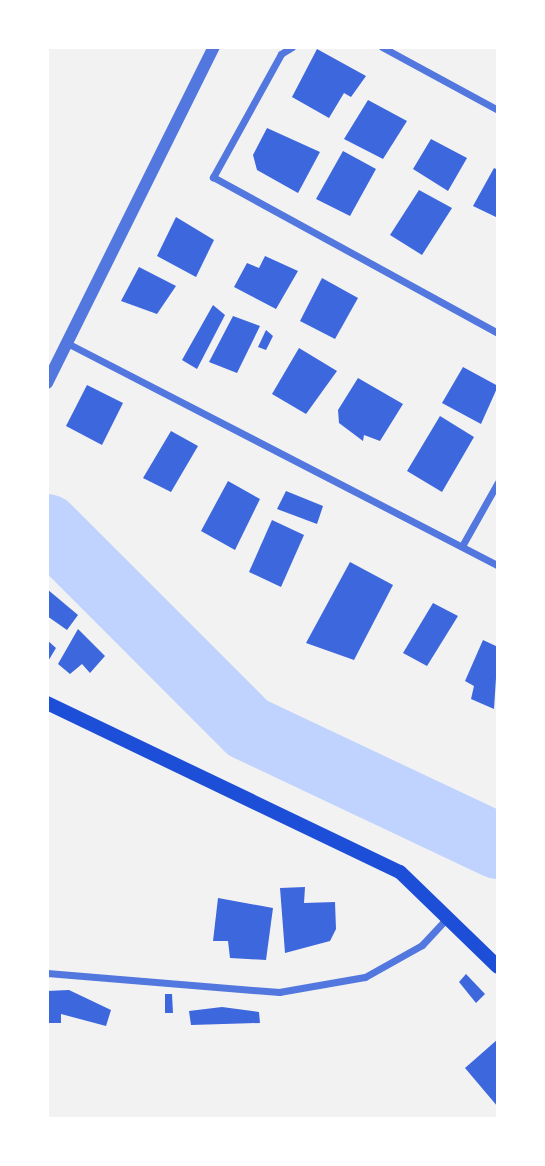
<!DOCTYPE html>
<style>
body{margin:0}
#map{position:relative;width:545px;height:1166px;overflow:hidden;background:#f2f2f2;font-family:"Sofia Sans Condensed",sans-serif}
div>[style]{position:absolute}
[style*='--x']{left:calc(var(--x)*1px);top:calc(var(--y)*1px);width:calc(var(--w)*1px);rotate:calc(var(--a)*1deg)}
.river>*{height:66px;margin:-33px;padding:0 33px;transform-origin:33px;border-radius:33px;background:#bfd3fe}
.building>*{inset:0;background:#3d67dc}
.minor>*{height:7px;margin:-3.5px;padding:0 3.5px;transform-origin:3.5px;border-radius:3.5px;background:#5277de}
.tertiary>*{height:12px;margin:-6px;padding:0 6px;transform-origin:6px;border-radius:6px;background:#5277de}
.secondary>*{height:14px;margin:-7px;padding:0 7px;transform-origin:7px;border-radius:7px;background:#1d4ed8}
span{translate:-50% -50%;white-space:nowrap;text-align:center;line-height:1.15;-webkit-text-stroke:6px #fff;paint-order:stroke}
.frame{position:absolute;inset:0;border:49px solid #fff;pointer-events:none}
</style>
<div id="map">
<div class="river">
<i style="--x:47;--y:527;--w:284;--a:45"></i>
<i style="--x:248;--y:728;--w:276;--a:25.3"></i>
</div>
<div class="building">
<i style="clip-path:polygon(317px 49px,366px 76px,351px 97px,344px 93px,329px 118px,292px 97px)"></i>
<i style="clip-path:polygon(368px 100px,407px 121px,383px 159px,344px 139px)"></i>
<i style="clip-path:polygon(267px 128px,320px 152px,298px 193px,257px 170px,253px 155px)"></i>
<i style="clip-path:polygon(431px 139px,467px 158px,448px 191px,413px 169px)"></i>
<i style="clip-path:polygon(343px 151px,376px 169px,350px 216px,316px 199px)"></i>
<i style="clip-path:polygon(494px 168px,498px 170px,498px 218px,473px 206px)"></i>
<i style="clip-path:polygon(419px 190px,452px 208px,422px 255px,390px 235px)"></i>
<i style="clip-path:polygon(176px 217px,214px 240px,196px 277px,157px 256px)"></i>
<i style="clip-path:polygon(265px 256px,298px 271px,276px 309px,234px 287px,247px 263px,259px 268px)"></i>
<i style="clip-path:polygon(139px 267px,176px 286px,157px 314px,121px 301px)"></i>
<i style="clip-path:polygon(322px 278px,358px 298px,335px 339px,300px 321px)"></i>
<i style="clip-path:polygon(213px 305px,225px 315px,197px 369px,182px 360px)"></i>
<i style="clip-path:polygon(233px 316px,260px 326px,237px 373px,209px 362px)"></i>
<i style="clip-path:polygon(266px 330px,273px 336px,266px 350px,258px 347px)"></i>
<i style="clip-path:polygon(299px 348px,337px 371px,306px 414px,272px 394px)"></i>
<i style="clip-path:polygon(463px 367px,498px 386px,481px 424px,442px 403px)"></i>
<i style="clip-path:polygon(358px 378px,403px 404px,380px 441px,364px 435px,363px 441px,339px 423px,338px 410px)"></i>
<i style="clip-path:polygon(87px 385px,123px 403px,102px 445px,66px 426px)"></i>
<i style="clip-path:polygon(440px 416px,474px 437px,442px 492px,407px 471px)"></i>
<i style="clip-path:polygon(171px 431px,198px 446px,171px 492px,143px 478px)"></i>
<i style="clip-path:polygon(228px 481px,260px 499px,235px 550px,201px 531px)"></i>
<i style="clip-path:polygon(286px 491px,323px 506px,317px 524px,277px 509px)"></i>
<i style="clip-path:polygon(272px 520px,304px 535px,281px 587px,249px 572px)"></i>
<i style="clip-path:polygon(350px 562px,393px 585px,354px 660px,306px 643px)"></i>
<i style="clip-path:polygon(47px 589px,78px 615px,67px 630px,47px 616px)"></i>
<i style="clip-path:polygon(433px 603px,458px 616px,427px 666px,403px 653px)"></i>
<i style="clip-path:polygon(78px 629px,105px 656px,90px 673px,82px 664px,70px 674px,58px 664px)"></i>
<i style="clip-path:polygon(47px 640px,56px 648px,47px 663px)"></i>
<i style="clip-path:polygon(483px 640px,498px 647px,494px 709px,471px 699px,474px 686px,465px 681px)"></i>
<i style="clip-path:polygon(305px 887px,304px 903px,335px 902px,336px 929px,330px 941px,285px 953px,280px 888px)"></i>
<i style="clip-path:polygon(218px 898px,273px 908px,266px 960px,230px 958px,228px 941px,213px 941px)"></i>
<i style="clip-path:polygon(466px 974px,485px 994px,476px 1003px,459px 982px)"></i>
<i style="clip-path:polygon(69px 990px,111px 1010px,106px 1026px,61px 1014px,61px 1023px,47px 1023px,47px 991px)"></i>
<i style="clip-path:polygon(165px 994px,172px 994px,173px 1013px,165px 1013px)"></i>
<i style="clip-path:polygon(222px 1007px,259px 1012px,260px 1023px,191px 1025px,189px 1011px)"></i>
<i style="clip-path:polygon(498px 1039px,498px 1107px,465px 1068px)"></i>
</div>
<div class="minor">
<i style="--x:292;--y:47;--w:13;--a:148"></i>
<i style="--x:281;--y:54;--w:141;--a:118.9"></i>
<i style="--x:213;--y:177;--w:325;--a:28.7"></i>
<i style="--x:382;--y:47;--w:132;--a:28.5"></i>
<i style="--x:69;--y:344;--w:483;--a:27.3"></i>
<i style="--x:462;--y:546;--w:73;--a:-60.6"></i>
<i style="--x:47;--y:973;--w:233;--a:4.7"></i>
<i style="--x:279;--y:992;--w:87;--a:-9.9"></i>
<i style="--x:365;--y:977;--w:65;--a:-29.3"></i>
<i style="--x:422;--y:945;--w:37;--a:-47"></i>
</div>
<div class="tertiary">
<i style="--x:47;--y:383;--w:375;--a:-63.6"></i>
</div>
<div class="secondary">
<i style="--x:47;--y:703;--w:391;--a:25.6"></i>
<i style="--x:400;--y:872;--w:136;--a:44.1"></i>
</div>
<div class="frame"></div>
</div>
